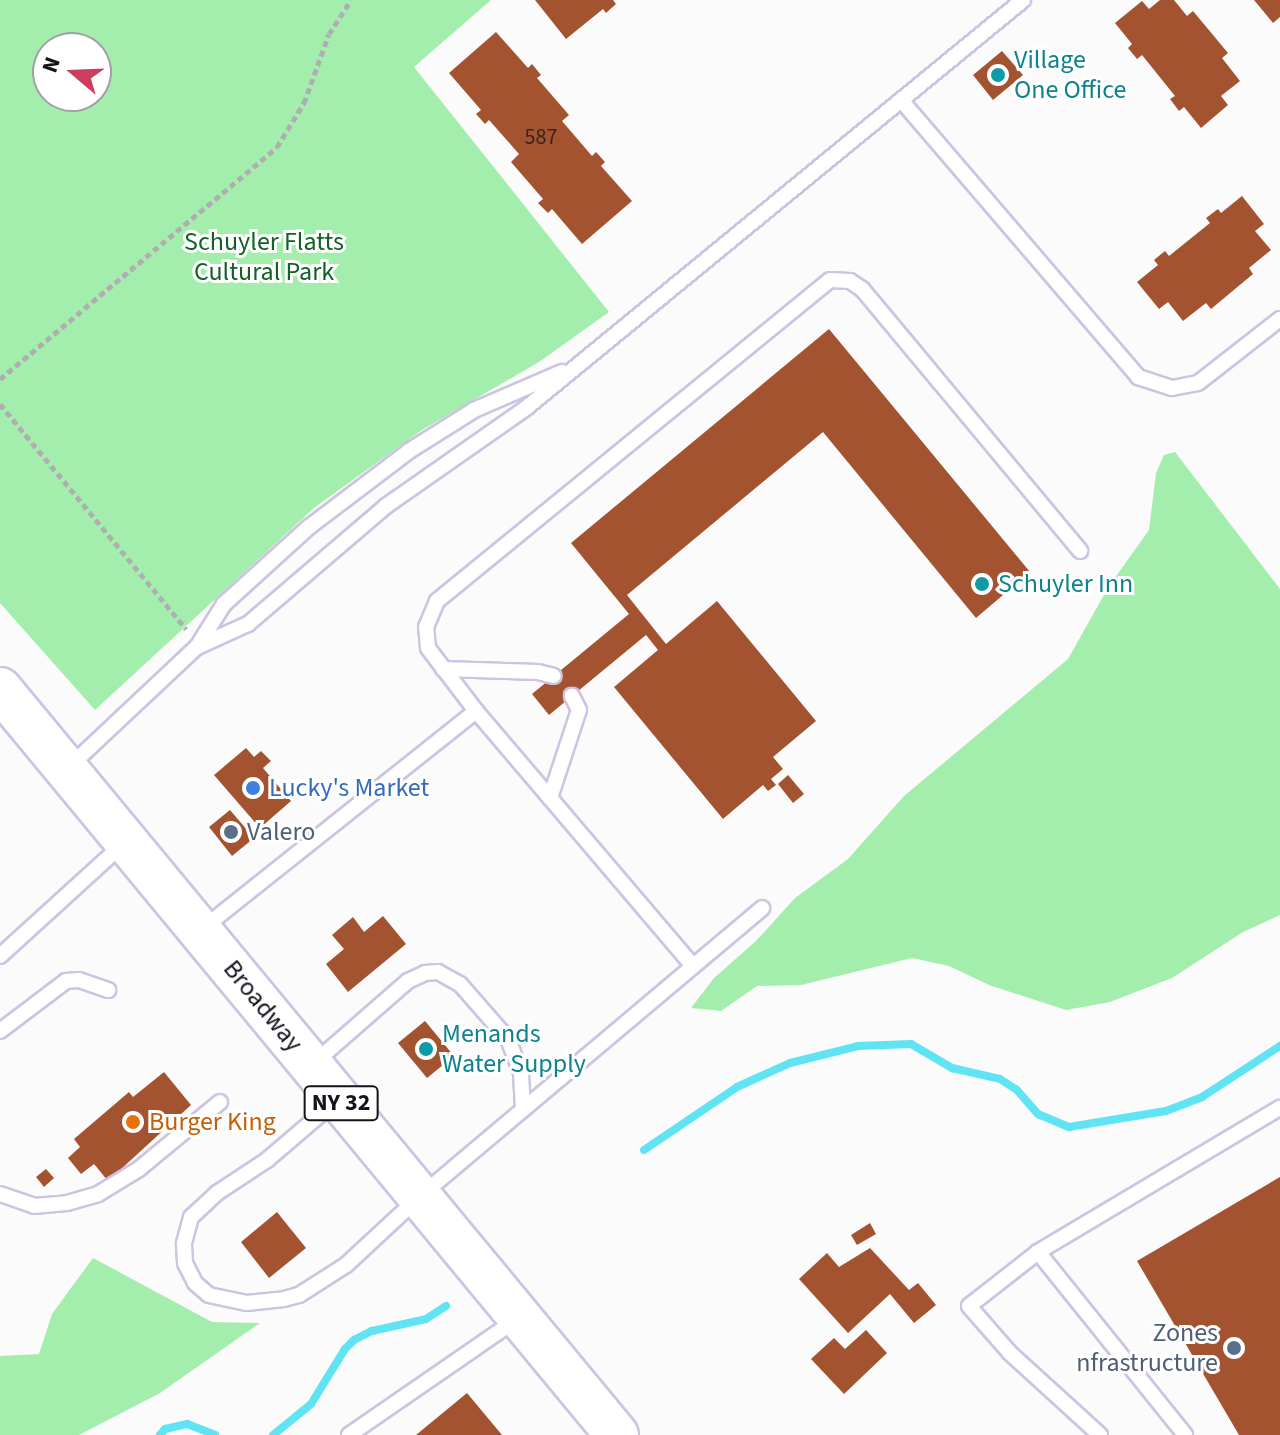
<!DOCTYPE html>
<style>
body{margin:0}
#map{position:relative;width:1280px;height:1435px;overflow:hidden;background:#fbfbfb;font-family:"Source Sans 3",sans-serif}
div>[style]{position:absolute}
[style*='--x']{left:calc(var(--x)*1px);top:calc(var(--y)*1px);width:calc(var(--w)*1px);rotate:calc(var(--a)*1deg)}
.green>*{inset:0;background:#a4eead}
.stream>*{height:8px;margin:-4px;padding:0 4px;transform-origin:4px;border-radius:4px;background:#60e4f4}
.building>*{inset:0;background:#a45331}
.path>*{height:5px;margin-top:-2.5px;transform-origin:0;background:repeating-linear-gradient(90deg,#afaeb1 0 6px,transparent 0 10px)}
.roads{filter:drop-shadow(2px 0 #ccc4e1) drop-shadow(-2px 0 #ccc4e1) drop-shadow(0 2px #ccc4e1) drop-shadow(0 -2px #ccc4e1)}
.service>*{height:14px;margin:-7px;padding:0 7px;transform-origin:7px;border-radius:7px;background:#fff}
.primary>*{height:42px;margin:-21px;padding:0 21px;transform-origin:21px;border-radius:21px;background:#fff}
.dots>*{width:22px;height:22px;translate:-50% -50%;box-sizing:border-box;border:4px solid #fff;border-radius:50%}
span{translate:-50% -50%;white-space:nowrap;text-align:center;line-height:1.15;-webkit-text-stroke:6px #fff;paint-order:stroke}
.number-label{font-size:22px;color:#392221}
.number-label span{-webkit-text-stroke-width:0}
.shield-label span{padding:2px 6px;background:#fff;border:2px solid;border-radius:6px;-webkit-text-stroke-width:0}
.shield-label{font-size:24px;color:#15121c;font-weight:700}
.culture-label{font-size:26px;color:#0d838f}
.left{translate:0 -50%;text-align:left}
.park-label{font-size:26px;color:#126228}
.shop-label{font-size:26px;color:#366cbe}
.service-label{font-size:26px;color:#4e5e75}
.right{translate:-100% -50%;text-align:right}
.street-label{font-size:26px;color:#15121c}
.food-label{font-size:26px;color:#c56008}
.north{position:absolute;left:32px;top:32px;width:80px;height:80px;box-sizing:border-box;background:#fff;border:2px solid #a1a0a4;border-radius:50%;rotate:289deg;font-size:22px;font-weight:700;line-height:32px;text-align:center;color:#15121c}
.north::after{content:'';display:block;margin:auto;width:28px;height:36px;background:#cd3d5d;clip-path:polygon(50% 0,100% 100%,50% 72%,0 100%)}
</style>
<div id="map">
<div class="green">
<i style="clip-path:polygon(evenodd,0 0,491px 0,414px 67px,609px 312px,539px 362px,422px 430px,314px 508px,95px 710px,0 603px,0 0,48px 48px,96px 48px,96px 96px,48px 96px,48px 48px)"></i>
<i style="clip-path:polygon(1175px 452px,1280px 589px,1280px 915px,1243px 932px,1172px 978px,1110px 1002px,1066px 1010px,989px 985px,949px 966px,912px 958px,801px 985px,757px 986px,721px 1011px,691px 1008px,714px 978px,756px 941px,795px 898px,848px 859px,904px 796px,1068px 659px,1109px 586px,1149px 530px,1156px 473px,1164px 455px)"></i>
<i style="clip-path:polygon(93px 1258px,212px 1322px,260px 1323px,160px 1393px,79px 1435px,0 1435px,0 1356px,39px 1354px,52px 1314px)"></i>
</div>
<div class="stream">
<i style="--x:644;--y:1150;--w:112;--a:-34.1"></i>
<i style="--x:737;--y:1087;--w:58;--a:-24.4"></i>
<i style="--x:790;--y:1063;--w:70;--a:-14"></i>
<i style="--x:858;--y:1046;--w:53;--a:-2.2"></i>
<i style="--x:911;--y:1044;--w:48;--a:30.3"></i>
<i style="--x:952;--y:1068;--w:49;--a:12.9"></i>
<i style="--x:1000;--y:1079;--w:20;--a:33"></i>
<i style="--x:1017;--y:1090;--w:32;--a:49"></i>
<i style="--x:1038;--y:1114;--w:34;--a:23"></i>
<i style="--x:1069;--y:1127;--w:98;--a:-9.4"></i>
<i style="--x:1166;--y:1111;--w:39;--a:-21"></i>
<i style="--x:1202;--y:1097;--w:93;--a:-33.2"></i>
<i style="--x:160;--y:1435;--w:8;--a:-50"></i>
<i style="--x:165;--y:1429;--w:23;--a:-13"></i>
<i style="--x:187;--y:1424;--w:30;--a:21"></i>
<i style="--x:273;--y:1435;--w:49;--a:-39.2"></i>
<i style="--x:311;--y:1404;--w:65;--a:-58.3"></i>
<i style="--x:345;--y:1349;--w:13;--a:-45"></i>
<i style="--x:354;--y:1340;--w:20;--a:-27"></i>
<i style="--x:372;--y:1331;--w:55;--a:-12.5"></i>
<i style="--x:426;--y:1319;--w:24;--a:-33"></i>
</div>
<div class="building">
<i style="clip-path:polygon(535px 0,613px 0,616px 4px,606px 13px,603px 9px,566px 39px)"></i>
<i style="clip-path:polygon(1160px 0,1174px 0,1187px 16px,1193px 11px,1228px 53px,1222px 58px,1240px 81px,1221px 96px,1228px 105px,1201px 128px,1184px 107px,1179px 111px,1170px 99px,1175px 96px,1142px 55px,1137px 59px,1128px 48px,1132px 44px,1115px 23px,1142px 1px,1149px 9px)"></i>
<i style="clip-path:polygon(1254px 0,1280px 0,1280px 17px,1273px 23px)"></i>
<i style="clip-path:polygon(496px 32px,528px 68px,532px 64px,541px 75px,537px 78px,569px 115px,562px 121px,592px 156px,596px 152px,605px 162px,601px 166px,632px 201px,582px 244px,552px 209px,548px 213px,538px 203px,543px 199px,511px 162px,519px 154px,489px 120px,485px 124px,476px 114px,481px 110px,449px 73px)"></i>
<i style="clip-path:polygon(1002px 51px,1023px 75px,993px 100px,973px 75px)"></i>
<i style="clip-path:polygon(1242px 196px,1264px 224px,1255px 231px,1271px 250px,1249px 268px,1253px 274px,1211px 309px,1206px 303px,1183px 321px,1168px 302px,1159px 309px,1137px 282px,1158px 265px,1154px 260px,1165px 251px,1169px 256px,1210px 223px,1206px 218px,1218px 209px,1221px 213px)"></i>
<i style="clip-path:polygon(829px 329px,1030px 572px,976px 618px,823px 432px,627px 595px,666px 644px,717px 601px,816px 721px,773px 757px,783px 769px,771px 779px,776px 785px,768px 791px,763px 785px,723px 819px,614px 687px,658px 650px,646px 635px,549px 715px,532px 694px,629px 614px,571px 543px)"></i>
<i style="clip-path:polygon(246px 748px,254px 757px,261px 751px,271px 761px,263px 768px,291px 801px,260px 828px,214px 775px)"></i>
<i style="clip-path:polygon(788px 775px,804px 794px,793px 803px,778px 784px)"></i>
<i style="clip-path:polygon(230px 810px,254px 838px,232px 856px,209px 827px)"></i>
<i style="clip-path:polygon(383px 916px,406px 944px,348px 992px,326px 964px,344px 949px,332px 935px,353px 917px,364px 932px)"></i>
<i style="clip-path:polygon(425px 1021px,454px 1056px,427px 1078px,398px 1043px)"></i>
<i style="clip-path:polygon(164px 1072px,191px 1105px,108px 1181px,94px 1164px,81px 1174px,68px 1158px,80px 1147px,74px 1139px,129px 1092px,133px 1097px)"></i>
<i style="clip-path:polygon(46px 1169px,54px 1178px,44px 1187px,36px 1177px)"></i>
<i style="clip-path:polygon(1280px 1177px,1280px 1435px,1239px 1435px,1137px 1261px)"></i>
<i style="clip-path:polygon(277px 1212px,306px 1248px,269px 1278px,241px 1242px)"></i>
<i style="clip-path:polygon(870px 1223px,876px 1234px,857px 1245px,851px 1235px)"></i>
<i style="clip-path:polygon(870px 1248px,909px 1290px,918px 1283px,936px 1305px,914px 1323px,890px 1294px,848px 1333px,799px 1279px,827px 1253px,839px 1267px)"></i>
<i style="clip-path:polygon(866px 1330px,887px 1353px,844px 1394px,811px 1359px,834px 1338px,845px 1349px)"></i>
<i style="clip-path:polygon(467px 1393px,502px 1435px,416px 1435px)"></i>
</div>
<div class="path">
<i style="--x:0;--y:379;--w:361;--a:-39.9"></i>
<i style="--x:277;--y:147;--w:52;--a:-58.5"></i>
<i style="--x:304;--y:103;--w:73;--a:-70.1"></i>
<i style="--x:329;--y:34;--w:40;--a:-57.1"></i>
<i style="--x:0;--y:404;--w:292;--a:50.4"></i>
</div>
<div class="roads">
<div class="service">
<i style="--x:901;--y:100;--w:365;--a:49.4"></i>
<i style="--x:1138;--y:377;--w:36;--a:18"></i>
<i style="--x:1172;--y:388;--w:26;--a:-11"></i>
<i style="--x:1198;--y:383;--w:104;--a:-38"></i>
<i style="--x:197;--y:647;--w:56;--a:-24.3"></i>
<i style="--x:248;--y:624;--w:182;--a:-40.5"></i>
<i style="--x:386;--y:506;--w:171;--a:-35"></i>
<i style="--x:526;--y:408;--w:643;--a:-39.38"></i>
<i style="--x:443;--y:669;--w:95;--a:1.8"></i>
<i style="--x:538;--y:672;--w:16;--a:14"></i>
<i style="--x:476;--y:711;--w:335;--a:49.6"></i>
<i style="--x:69;--y:767;--w:175;--a:-43.2"></i>
<i style="--x:197;--y:647;--w:51;--a:-57.9"></i>
<i style="--x:224;--y:604;--w:115;--a:-42.2"></i>
<i style="--x:309;--y:527;--w:126;--a:-37.2"></i>
<i style="--x:409;--y:451;--w:77;--a:-32.2"></i>
<i style="--x:474;--y:410;--w:96;--a:-23.4"></i>
<i style="--x:550;--y:798;--w:93;--a:-71.8"></i>
<i style="--x:579;--y:710;--w:16;--a:-117"></i>
<i style="--x:202;--y:929;--w:350;--a:-38.5"></i>
<i style="--x:476;--y:711;--w:79;--a:-127.3"></i>
<i style="--x:428;--y:648;--w:21;--a:-95"></i>
<i style="--x:426;--y:627;--w:28;--a:-67"></i>
<i style="--x:437;--y:601;--w:507;--a:-39.24"></i>
<i style="--x:830;--y:280;--w:20;--a:3"></i>
<i style="--x:850;--y:281;--w:14;--a:34"></i>
<i style="--x:862;--y:289;--w:341;--a:50.2"></i>
<i style="--x:0;--y:956;--w:168;--a:-42.3"></i>
<i style="--x:0;--y:1031;--w:83;--a:-37.1"></i>
<i style="--x:66;--y:981;--w:13;--a:-4"></i>
<i style="--x:79;--y:980;--w:31;--a:19"></i>
<i style="--x:314;--y:1063;--w:125;--a:-41.1"></i>
<i style="--x:408;--y:981;--w:19;--a:-25"></i>
<i style="--x:425;--y:973;--w:13;--a:-4"></i>
<i style="--x:438;--y:972;--w:25;--a:29"></i>
<i style="--x:460;--y:984;--w:73;--a:48.9"></i>
<i style="--x:508;--y:1039;--w:36;--a:69"></i>
<i style="--x:521;--y:1073;--w:36;--a:87"></i>
<i style="--x:336;--y:1101;--w:91;--a:139.5"></i>
<i style="--x:267;--y:1160;--w:60;--a:146.6"></i>
<i style="--x:217;--y:1193;--w:35;--a:137"></i>
<i style="--x:191;--y:1217;--w:28;--a:105"></i>
<i style="--x:184;--y:1244;--w:19;--a:87"></i>
<i style="--x:185;--y:1263;--w:22;--a:63"></i>
<i style="--x:195;--y:1283;--w:18;--a:41"></i>
<i style="--x:209;--y:1295;--w:39;--a:12"></i>
<i style="--x:247;--y:1303;--w:37;--a:-6"></i>
<i style="--x:284;--y:1299;--w:16;--a:-15"></i>
<i style="--x:299;--y:1295;--w:56;--a:-32.6"></i>
<i style="--x:346;--y:1265;--w:98;--a:-42.9"></i>
<i style="--x:418;--y:1198;--w:450;--a:-40.1"></i>
<i style="--x:0;--y:1194;--w:36;--a:19"></i>
<i style="--x:34;--y:1206;--w:33;--a:-5"></i>
<i style="--x:67;--y:1203;--w:32;--a:-16"></i>
<i style="--x:98;--y:1194;--w:48;--a:-31.4"></i>
<i style="--x:139;--y:1169;--w:105;--a:-39.6"></i>
<i style="--x:1038;--y:1252;--w:282;--a:-30.8"></i>
<i style="--x:349;--y:1435;--w:204;--a:-34.6"></i>
<i style="--x:1100;--y:1435;--w:122;--a:-137.7"></i>
<i style="--x:1010;--y:1353;--w:62;--a:-131.1"></i>
<i style="--x:969;--y:1306;--w:88;--a:-38"></i>
<i style="--x:1038;--y:1252;--w:235;--a:51.2"></i>
</div>
<div class="primary">
<i style="--x:0;--y:689;--w:968;--a:50.41"></i>
</div>
</div>
<div class="dots">
<i style="left:998px;top:75px;background:#0f9aa8"></i>
<i style="left:982px;top:584px;background:#0f9aa8"></i>
<i style="left:253px;top:788px;background:#3f7fe0"></i>
<i style="left:231px;top:832px;background:#5c6f8a"></i>
<i style="left:426px;top:1049px;background:#0f9aa8"></i>
<i style="left:133px;top:1122px;background:#e8710a"></i>
<i style="left:1234px;top:1348px;background:#5c6f8a"></i>
</div>
<div class="number-label">
<span style="left:541px;top:138px">587</span>
</div>
<div class="shield-label">
<span style="left:341px;top:1103px">NY 32</span>
</div>
<div class="culture-label">
<span class="left" style="left:1014px;top:75px">Village<br>One Office</span>
<span class="left" style="left:998px;top:584px">Schuyler Inn</span>
<span class="left" style="left:442px;top:1049px">Menands<br>Water Supply</span>
</div>
<div class="park-label">
<span style="left:264px;top:257px">Schuyler Flatts<br>Cultural Park</span>
</div>
<div class="shop-label">
<span class="left" style="left:269px;top:788px">Lucky's Market</span>
</div>
<div class="service-label">
<span class="left" style="left:247px;top:832px">Valero</span>
<span class="right" style="left:1218px;top:1348px">Zones<br>nfrastructure</span>
</div>
<div class="street-label">
<span style="left:263px;top:1006px;rotate:51deg">Broadway</span>
</div>
<div class="food-label">
<span class="left" style="left:149px;top:1122px">Burger King</span>
</div>
<div class="north">N</div>
</div>
